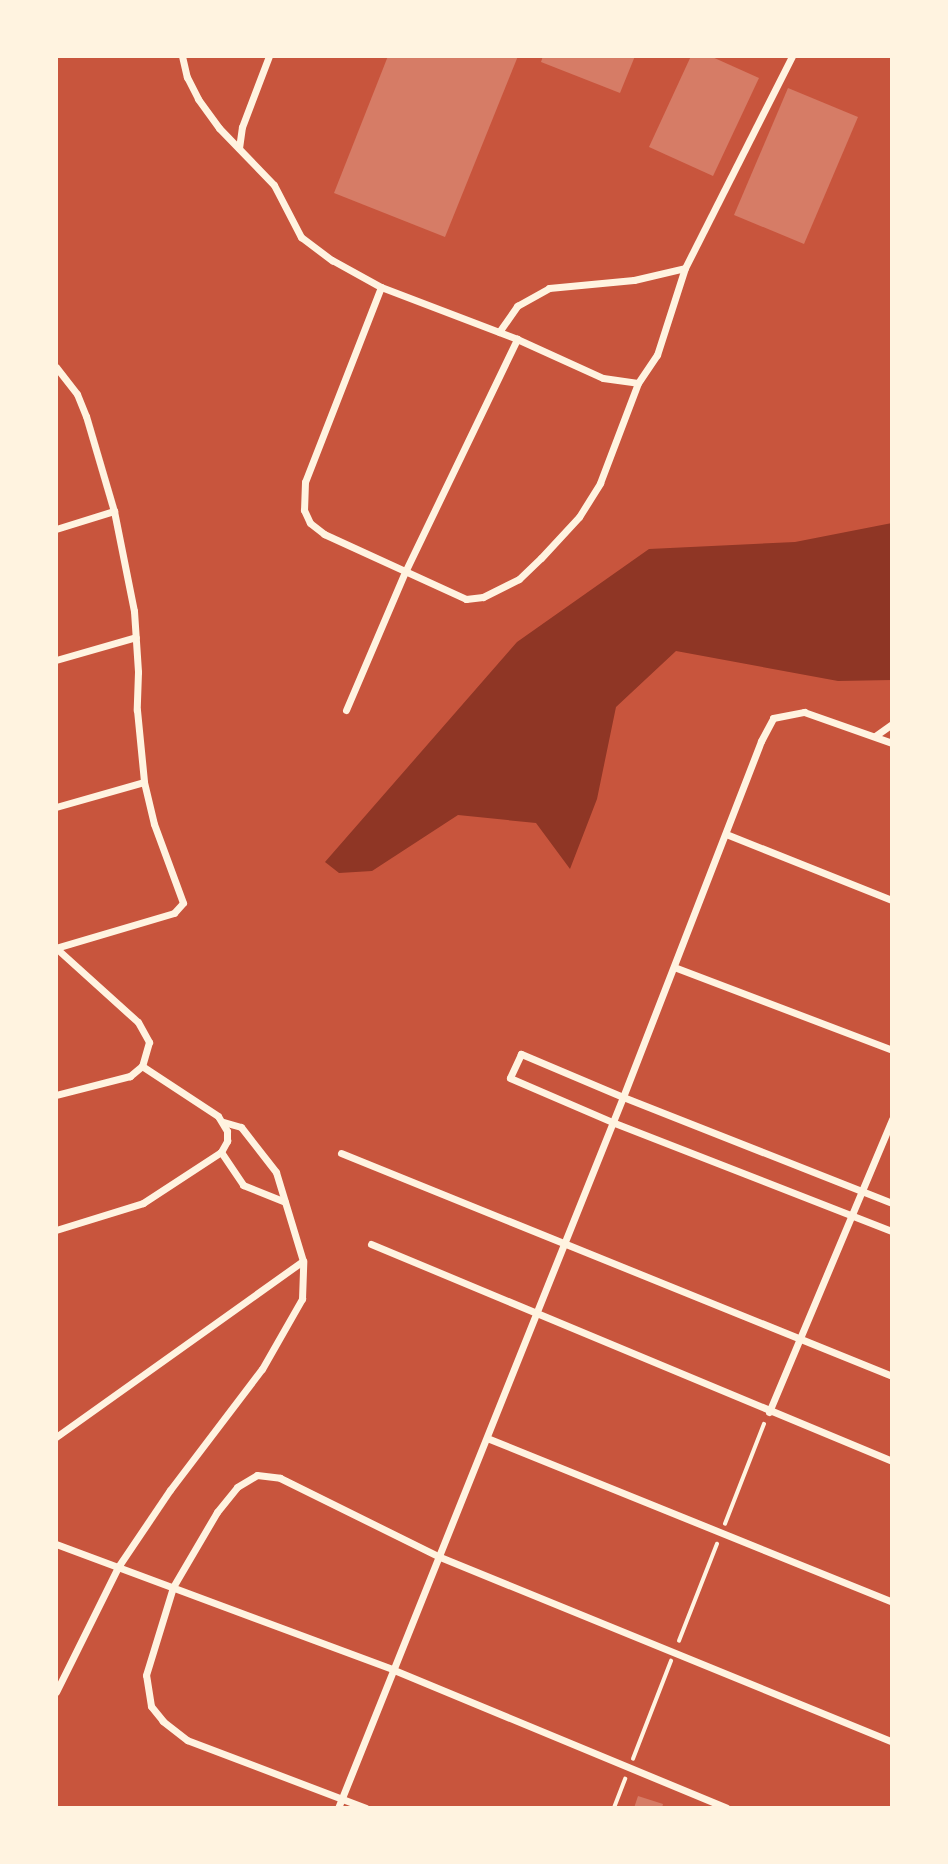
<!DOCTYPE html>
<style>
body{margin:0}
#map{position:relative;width:948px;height:1864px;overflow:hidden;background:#c8553d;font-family:Inter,sans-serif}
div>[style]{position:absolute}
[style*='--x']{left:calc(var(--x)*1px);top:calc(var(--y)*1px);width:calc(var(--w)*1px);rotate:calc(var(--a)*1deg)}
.water>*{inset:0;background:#8f3625}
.building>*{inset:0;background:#d67c66}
.path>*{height:3.5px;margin:-1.75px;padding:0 1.75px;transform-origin:1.75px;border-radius:1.75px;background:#fff3e0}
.minor>*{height:7px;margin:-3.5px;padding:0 3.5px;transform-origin:3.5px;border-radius:3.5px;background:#fff3e0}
span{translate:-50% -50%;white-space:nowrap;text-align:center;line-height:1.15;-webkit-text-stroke:7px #fff3e0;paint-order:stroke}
.frame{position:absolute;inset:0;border:58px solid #fff3e0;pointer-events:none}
</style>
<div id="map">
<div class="water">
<i style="clip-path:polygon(892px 523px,892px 680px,838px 681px,676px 651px,616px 707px,597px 799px,570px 869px,536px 823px,458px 815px,372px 871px,339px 873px,325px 862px,517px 642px,649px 549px,795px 542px)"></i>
</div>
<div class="building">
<i style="clip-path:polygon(388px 56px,518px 56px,445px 237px,334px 193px)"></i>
<i style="clip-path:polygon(543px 56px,635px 56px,620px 93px,541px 62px)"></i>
<i style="clip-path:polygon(691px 56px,710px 56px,759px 78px,713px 176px,649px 147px)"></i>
<i style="clip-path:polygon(788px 88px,858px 117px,804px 244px,734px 215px)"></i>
<i style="clip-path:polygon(638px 1796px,663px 1804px,662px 1808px,634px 1808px)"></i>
</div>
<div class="path">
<i style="--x:725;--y:1524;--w:107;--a:-68.7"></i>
<i style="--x:679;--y:1641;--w:104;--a:-68.6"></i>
<i style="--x:633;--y:1759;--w:105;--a:-68.8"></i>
<i style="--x:614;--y:1808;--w:31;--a:-69"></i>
</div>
<div class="minor">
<i style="--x:182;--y:56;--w:22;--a:77"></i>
<i style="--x:187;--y:77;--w:25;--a:63"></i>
<i style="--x:198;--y:99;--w:36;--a:54"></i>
<i style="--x:219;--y:128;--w:79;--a:46"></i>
<i style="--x:274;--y:185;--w:59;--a:62.6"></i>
<i style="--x:301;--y:237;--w:39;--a:37"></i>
<i style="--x:332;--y:260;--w:56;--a:28.9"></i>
<i style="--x:381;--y:287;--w:146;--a:20.9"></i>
<i style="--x:517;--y:339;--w:94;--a:24.4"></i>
<i style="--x:603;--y:378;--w:35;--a:8"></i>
<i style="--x:239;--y:148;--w:21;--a:-82"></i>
<i style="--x:242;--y:127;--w:76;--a:-69.2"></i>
<i style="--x:381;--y:287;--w:209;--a:111.3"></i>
<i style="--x:305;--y:482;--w:28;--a:92"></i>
<i style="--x:304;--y:510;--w:14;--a:65"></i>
<i style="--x:310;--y:523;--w:18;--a:38"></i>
<i style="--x:324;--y:534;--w:156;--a:24.6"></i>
<i style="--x:466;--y:599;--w:17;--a:-7"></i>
<i style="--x:483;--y:597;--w:40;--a:-26.6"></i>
<i style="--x:519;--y:579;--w:30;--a:-44"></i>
<i style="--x:541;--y:558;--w:56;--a:-47.2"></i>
<i style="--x:579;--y:517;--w:40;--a:-58"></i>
<i style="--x:600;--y:483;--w:107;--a:-69.2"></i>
<i style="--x:638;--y:383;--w:34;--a:-56"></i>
<i style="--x:657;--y:355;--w:91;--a:-72.2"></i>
<i style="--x:685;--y:268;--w:237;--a:-63.2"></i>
<i style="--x:499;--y:332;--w:32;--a:-55"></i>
<i style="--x:517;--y:306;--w:37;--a:-29"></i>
<i style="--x:549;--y:288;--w:85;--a:-5.4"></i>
<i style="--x:634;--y:280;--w:52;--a:-13.2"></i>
<i style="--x:56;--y:367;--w:34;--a:52"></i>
<i style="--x:77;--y:394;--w:24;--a:68"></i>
<i style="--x:86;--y:416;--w:99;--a:73.6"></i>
<i style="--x:114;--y:511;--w:102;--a:78.7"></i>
<i style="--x:134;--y:611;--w:61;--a:86.2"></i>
<i style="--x:138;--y:672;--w:38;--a:92"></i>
<i style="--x:137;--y:710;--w:72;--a:84.4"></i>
<i style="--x:144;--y:782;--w:43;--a:76.6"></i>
<i style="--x:154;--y:824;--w:84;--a:69.8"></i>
<i style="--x:183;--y:903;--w:13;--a:132"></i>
<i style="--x:174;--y:913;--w:123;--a:163.5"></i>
<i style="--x:56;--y:529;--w:61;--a:-17.2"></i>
<i style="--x:56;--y:660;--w:83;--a:-16"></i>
<i style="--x:346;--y:710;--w:150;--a:-66.9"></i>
<i style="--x:405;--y:572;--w:259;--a:-64.3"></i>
<i style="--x:875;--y:736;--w:21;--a:-35"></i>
<i style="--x:56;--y:807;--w:91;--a:-15.9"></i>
<i style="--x:726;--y:834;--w:179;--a:21.7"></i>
<i style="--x:56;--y:948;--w:110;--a:42.1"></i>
<i style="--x:138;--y:1022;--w:23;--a:61"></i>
<i style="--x:149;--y:1042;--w:25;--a:106"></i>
<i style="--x:142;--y:1066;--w:16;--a:140"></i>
<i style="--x:130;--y:1076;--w:76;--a:165.6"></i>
<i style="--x:674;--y:967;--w:233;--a:20.8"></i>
<i style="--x:221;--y:1152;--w:40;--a:56"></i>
<i style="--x:243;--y:1185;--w:45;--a:22"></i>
<i style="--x:341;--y:1153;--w:594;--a:22.03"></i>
<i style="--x:892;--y:1203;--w:289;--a:-158.5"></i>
<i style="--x:623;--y:1097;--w:111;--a:-157.1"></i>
<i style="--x:521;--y:1054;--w:26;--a:115"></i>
<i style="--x:510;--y:1078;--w:111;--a:23.3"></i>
<i style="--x:612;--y:1122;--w:300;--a:21.3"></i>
<i style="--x:56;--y:1230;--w:91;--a:-17.2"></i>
<i style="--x:143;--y:1203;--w:93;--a:-33.2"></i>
<i style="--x:221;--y:1152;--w:13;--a:-61"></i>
<i style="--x:227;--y:1141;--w:10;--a:-90"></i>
<i style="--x:227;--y:1131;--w:17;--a:-121"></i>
<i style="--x:218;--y:1116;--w:91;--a:-146.7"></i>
<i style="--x:371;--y:1244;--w:564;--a:22.61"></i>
<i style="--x:769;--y:1412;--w:318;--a:-67.2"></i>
<i style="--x:56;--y:1437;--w:303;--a:-35.5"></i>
<i style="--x:487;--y:1438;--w:437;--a:22"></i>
<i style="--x:56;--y:1544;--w:361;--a:20.4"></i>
<i style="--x:394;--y:1670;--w:360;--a:22.5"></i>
<i style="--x:56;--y:1692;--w:140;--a:-63.6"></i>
<i style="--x:118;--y:1567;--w:93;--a:-56"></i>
<i style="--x:170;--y:1490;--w:152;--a:-52.8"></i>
<i style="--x:262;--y:1369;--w:81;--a:-60.3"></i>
<i style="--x:302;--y:1299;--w:38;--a:-88"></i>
<i style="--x:303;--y:1261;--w:93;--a:-106.9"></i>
<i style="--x:276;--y:1172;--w:57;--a:-127.9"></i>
<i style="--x:241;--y:1127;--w:18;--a:-164"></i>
<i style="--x:338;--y:1808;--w:766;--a:-68.16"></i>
<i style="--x:623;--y:1097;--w:382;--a:-68.8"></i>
<i style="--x:761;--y:741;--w:26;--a:-62"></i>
<i style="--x:773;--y:718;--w:32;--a:-11"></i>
<i style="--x:804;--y:712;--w:93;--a:19.4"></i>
<i style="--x:366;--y:1808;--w:191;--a:-159.2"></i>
<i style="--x:187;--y:1740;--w:31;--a:-142"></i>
<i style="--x:163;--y:1721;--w:19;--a:-129"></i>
<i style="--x:151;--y:1706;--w:31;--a:-99"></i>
<i style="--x:146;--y:1675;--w:92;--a:-72.9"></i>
<i style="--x:173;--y:1587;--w:87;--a:-59.6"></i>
<i style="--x:217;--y:1512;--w:32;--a:-51"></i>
<i style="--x:237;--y:1487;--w:23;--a:-31"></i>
<i style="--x:257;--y:1475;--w:23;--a:7"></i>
<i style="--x:280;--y:1478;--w:178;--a:26.3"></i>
<i style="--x:440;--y:1557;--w:488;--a:22.2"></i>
</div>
<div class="frame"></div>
</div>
